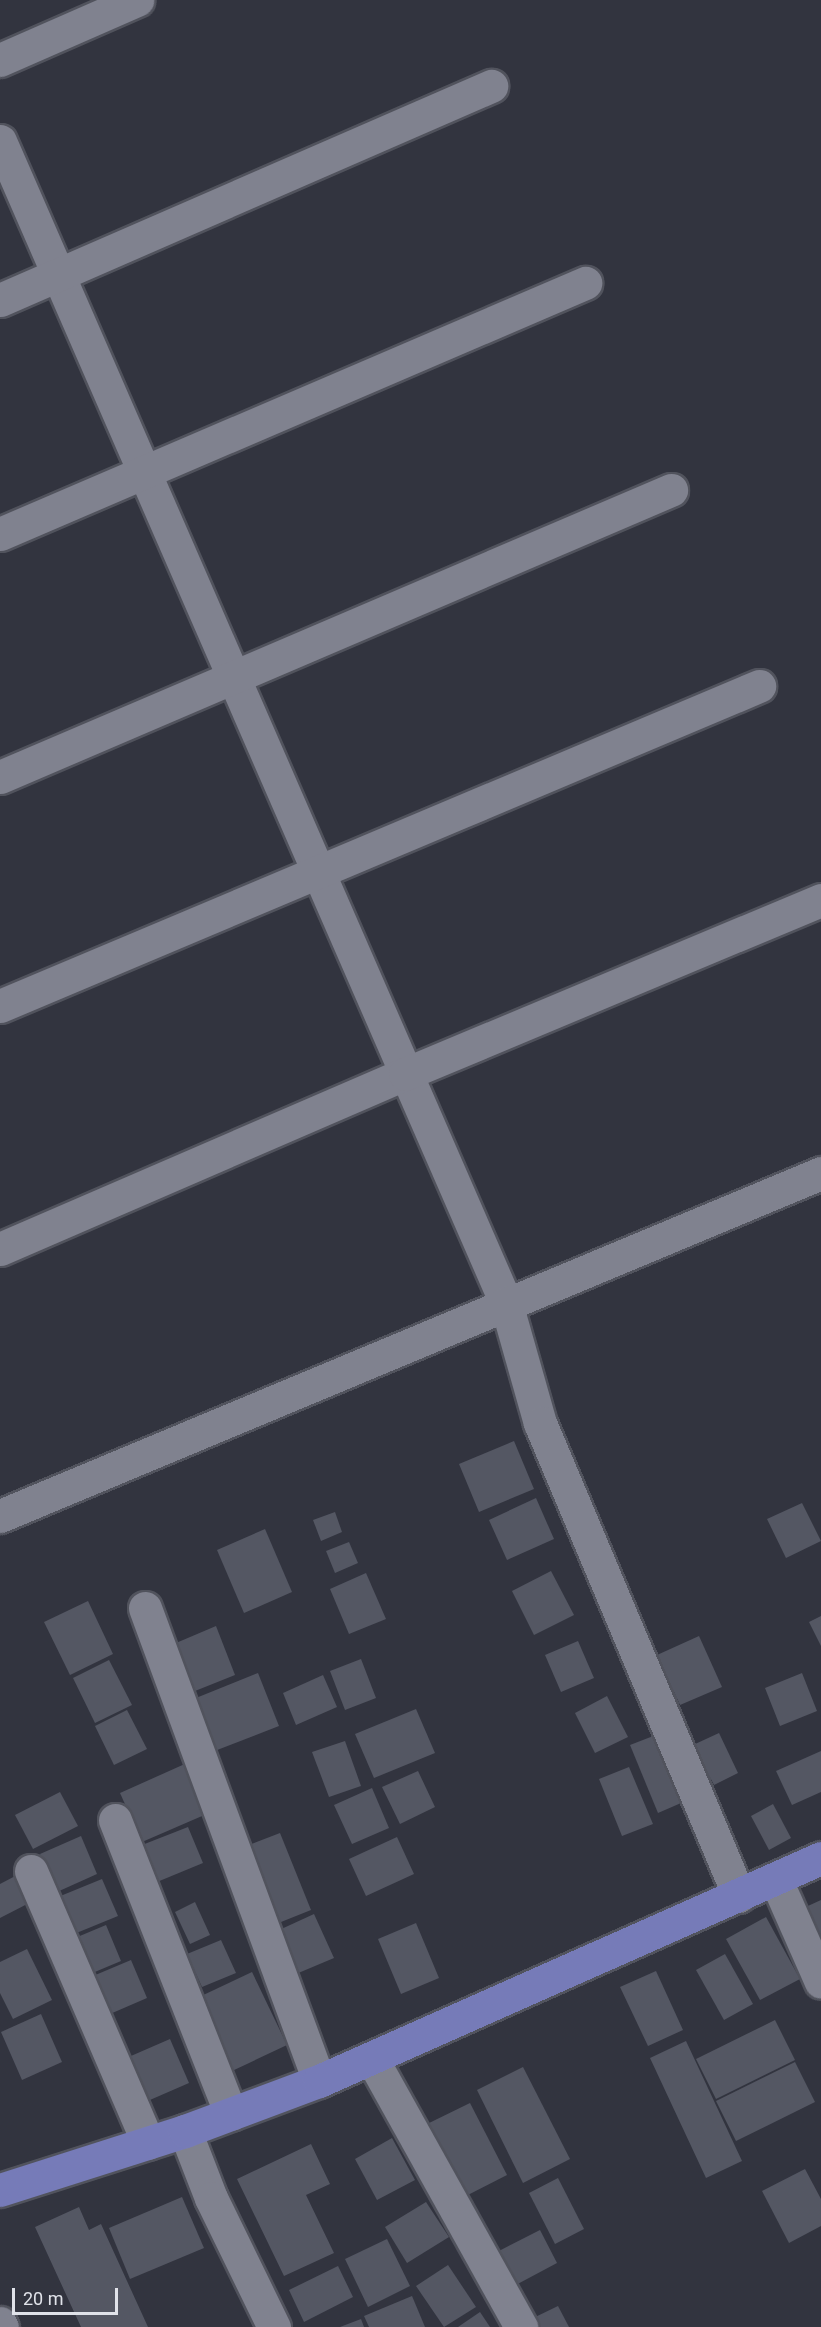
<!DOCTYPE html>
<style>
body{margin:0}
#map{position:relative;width:821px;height:2327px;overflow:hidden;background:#32343f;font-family:Roboto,sans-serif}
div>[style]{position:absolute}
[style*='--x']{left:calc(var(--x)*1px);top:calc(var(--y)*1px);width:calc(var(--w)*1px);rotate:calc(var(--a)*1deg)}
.building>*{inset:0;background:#545763}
.roads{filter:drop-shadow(2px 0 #51535d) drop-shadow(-2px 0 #51535d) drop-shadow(0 2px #51535d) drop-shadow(0 -2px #51535d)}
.minor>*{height:33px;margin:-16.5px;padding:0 16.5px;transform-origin:16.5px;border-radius:16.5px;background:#80828f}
.major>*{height:33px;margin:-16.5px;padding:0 16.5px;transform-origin:16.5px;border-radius:16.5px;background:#767bb8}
span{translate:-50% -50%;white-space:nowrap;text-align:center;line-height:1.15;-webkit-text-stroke:4.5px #32343f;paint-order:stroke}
.scale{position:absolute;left:12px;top:2288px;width:106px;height:27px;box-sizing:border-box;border:3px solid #e0e2e9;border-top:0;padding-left:8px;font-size:18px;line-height:21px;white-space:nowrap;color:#e0e2e9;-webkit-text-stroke:4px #32343f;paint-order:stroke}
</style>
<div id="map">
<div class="building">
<i style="clip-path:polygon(514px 1441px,534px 1489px,479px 1512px,459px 1464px)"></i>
<i style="clip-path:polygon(536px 1498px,554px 1539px,507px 1560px,489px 1520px)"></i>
<i style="clip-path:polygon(802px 1503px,821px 1541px,786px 1558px,767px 1519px)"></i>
<i style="clip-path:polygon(335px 1512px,342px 1532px,321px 1541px,313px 1520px)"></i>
<i style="clip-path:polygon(265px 1529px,292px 1592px,244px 1613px,217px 1550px)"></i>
<i style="clip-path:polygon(349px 1542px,358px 1563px,335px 1573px,326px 1551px)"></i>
<i style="clip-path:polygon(551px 1571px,574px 1615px,534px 1635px,512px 1591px)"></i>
<i style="clip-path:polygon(366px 1573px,386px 1619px,349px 1634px,330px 1589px)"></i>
<i style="clip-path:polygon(88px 1601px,113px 1654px,70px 1675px,44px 1622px)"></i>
<i style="clip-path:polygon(821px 1616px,821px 1646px,809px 1622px)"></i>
<i style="clip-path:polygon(216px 1626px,235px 1675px,195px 1691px,176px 1643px)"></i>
<i style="clip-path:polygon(699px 1636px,722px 1687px,680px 1705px,657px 1655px)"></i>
<i style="clip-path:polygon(578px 1641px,594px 1678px,561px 1692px,545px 1655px)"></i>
<i style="clip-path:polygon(361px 1659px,376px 1698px,345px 1710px,330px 1671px)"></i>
<i style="clip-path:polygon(109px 1660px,132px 1705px,95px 1723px,73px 1678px)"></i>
<i style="clip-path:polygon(258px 1673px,279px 1726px,212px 1752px,191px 1700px)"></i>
<i style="clip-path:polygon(802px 1673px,817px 1711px,780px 1726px,765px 1688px)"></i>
<i style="clip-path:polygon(323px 1675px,337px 1707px,296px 1725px,283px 1693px)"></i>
<i style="clip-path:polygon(607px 1696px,628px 1737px,595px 1753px,575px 1713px)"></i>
<i style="clip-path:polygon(416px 1709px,435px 1753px,374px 1778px,355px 1734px)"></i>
<i style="clip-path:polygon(127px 1710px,147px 1749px,114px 1765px,95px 1726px)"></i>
<i style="clip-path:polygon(661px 1733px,688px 1800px,658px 1813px,630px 1745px)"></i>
<i style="clip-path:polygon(719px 1733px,738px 1773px,714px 1785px,693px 1745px)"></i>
<i style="clip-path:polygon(345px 1741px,361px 1786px,329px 1797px,312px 1752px)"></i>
<i style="clip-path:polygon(821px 1751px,821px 1792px,792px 1805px,776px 1771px)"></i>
<i style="clip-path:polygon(187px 1763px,209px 1813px,142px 1842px,120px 1793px)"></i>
<i style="clip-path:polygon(629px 1767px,653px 1824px,622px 1836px,599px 1779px)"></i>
<i style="clip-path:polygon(418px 1771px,435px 1807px,400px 1824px,382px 1787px)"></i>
<i style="clip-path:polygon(372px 1788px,389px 1828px,352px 1844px,334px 1805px)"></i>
<i style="clip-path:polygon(60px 1792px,78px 1826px,33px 1849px,15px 1815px)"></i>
<i style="clip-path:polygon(773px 1804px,791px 1838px,769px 1850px,751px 1816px)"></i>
<i style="clip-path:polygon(188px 1827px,203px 1863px,157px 1882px,142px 1845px)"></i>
<i style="clip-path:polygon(280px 1833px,311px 1910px,276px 1924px,244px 1847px)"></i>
<i style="clip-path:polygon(81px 1836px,97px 1874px,57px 1892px,40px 1854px)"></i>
<i style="clip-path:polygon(397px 1837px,414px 1874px,366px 1896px,349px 1859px)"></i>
<i style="clip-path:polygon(21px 1873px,35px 1900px,0 1918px,0 1884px)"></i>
<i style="clip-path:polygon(102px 1879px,118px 1916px,74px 1934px,58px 1897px)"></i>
<i style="clip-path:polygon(821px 1900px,821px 1960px,797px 1911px)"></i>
<i style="clip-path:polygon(195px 1902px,210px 1935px,190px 1944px,175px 1912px)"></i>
<i style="clip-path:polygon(314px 1914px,334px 1958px,296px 1974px,277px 1931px)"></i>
<i style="clip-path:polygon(766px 1917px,800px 1979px,760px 2000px,726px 1939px)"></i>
<i style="clip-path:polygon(416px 1923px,439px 1978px,401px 1994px,378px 1939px)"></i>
<i style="clip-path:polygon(106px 1925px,121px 1961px,90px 1974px,75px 1938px)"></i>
<i style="clip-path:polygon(221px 1940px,236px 1973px,202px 1987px,187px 1954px)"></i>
<i style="clip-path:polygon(27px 1949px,52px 2000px,13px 2019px,0 1993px,0 1962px)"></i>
<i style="clip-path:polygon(725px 1954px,753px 2004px,724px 2020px,696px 1970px)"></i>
<i style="clip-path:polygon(131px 1960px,147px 1998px,110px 2014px,93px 1976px)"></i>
<i style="clip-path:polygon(656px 1971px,683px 2030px,648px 2046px,620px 1987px)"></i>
<i style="clip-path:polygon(252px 1972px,287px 2045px,232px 2071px,197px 1998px)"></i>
<i style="clip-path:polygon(41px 2014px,62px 2062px,22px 2080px,1px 2032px)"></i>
<i style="clip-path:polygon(775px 2020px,795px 2060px,716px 2099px,696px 2059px)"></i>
<i style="clip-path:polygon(170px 2039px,189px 2083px,143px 2103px,124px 2059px)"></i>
<i style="clip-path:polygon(686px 2041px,742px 2161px,706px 2178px,650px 2058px)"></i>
<i style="clip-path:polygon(795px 2062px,815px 2102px,736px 2141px,716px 2101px)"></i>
<i style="clip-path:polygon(523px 2067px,570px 2159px,523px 2183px,477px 2090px)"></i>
<i style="clip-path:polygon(470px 2103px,507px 2175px,462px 2198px,425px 2125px)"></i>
<i style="clip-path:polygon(392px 2138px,415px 2180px,377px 2200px,355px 2159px)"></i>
<i style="clip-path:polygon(311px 2144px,330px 2184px,306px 2195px,334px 2253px,284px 2276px,237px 2179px)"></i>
<i style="clip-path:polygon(805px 2169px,821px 2199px,821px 2226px,789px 2243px,762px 2191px)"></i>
<i style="clip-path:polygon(558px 2178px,584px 2229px,555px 2244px,529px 2193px)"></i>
<i style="clip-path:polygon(182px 2197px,204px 2248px,130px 2279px,109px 2228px)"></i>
<i style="clip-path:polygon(426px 2202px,449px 2237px,407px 2263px,385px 2227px)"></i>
<i style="clip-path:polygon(79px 2207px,89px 2230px,101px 2224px,148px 2327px,81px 2327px,35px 2227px)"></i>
<i style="clip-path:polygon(540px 2230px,557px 2263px,512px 2287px,495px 2253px)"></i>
<i style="clip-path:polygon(387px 2239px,410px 2286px,368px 2307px,345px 2259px)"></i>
<i style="clip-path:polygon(448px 2265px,476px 2307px,444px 2327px,416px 2286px)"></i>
<i style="clip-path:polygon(338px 2266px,353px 2297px,304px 2322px,289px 2290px)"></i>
<i style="clip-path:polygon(412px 2296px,425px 2327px,369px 2327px,364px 2316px)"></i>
<i style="clip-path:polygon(558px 2306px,569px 2327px,530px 2327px,527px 2321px)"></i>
<i style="clip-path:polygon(480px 2312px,490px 2327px,458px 2327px)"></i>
<i style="clip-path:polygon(361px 2319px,364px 2327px,340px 2327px)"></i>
</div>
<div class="roads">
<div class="minor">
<i style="--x:0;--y:60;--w:150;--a:-23.7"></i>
<i style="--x:0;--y:141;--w:1267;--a:66.47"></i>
<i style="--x:506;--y:1303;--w:125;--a:74.2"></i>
<i style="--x:540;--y:1423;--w:513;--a:67.18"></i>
<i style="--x:0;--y:300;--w:536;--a:-23.55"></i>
<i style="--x:0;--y:534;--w:637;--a:-23.22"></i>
<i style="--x:0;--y:777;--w:730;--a:-23.16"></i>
<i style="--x:0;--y:1006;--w:824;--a:-22.86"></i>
<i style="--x:0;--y:1249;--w:441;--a:-23.4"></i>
<i style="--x:405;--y:1074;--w:451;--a:-22.7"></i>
<i style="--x:0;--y:1516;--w:890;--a:-22.67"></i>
<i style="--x:145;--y:1608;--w:504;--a:69.8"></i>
<i style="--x:115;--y:1820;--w:316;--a:68.5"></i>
<i style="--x:31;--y:1871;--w:296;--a:66.7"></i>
<i style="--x:776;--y:1880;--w:111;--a:66.2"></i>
<i style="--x:372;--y:2059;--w:307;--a:60.9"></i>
<i style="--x:185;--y:2131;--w:72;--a:68.8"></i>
<i style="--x:211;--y:2198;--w:144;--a:64"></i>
<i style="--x:0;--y:2323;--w:4;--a:63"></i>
</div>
<div class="major">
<i style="--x:0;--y:2190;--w:194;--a:-17.7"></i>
<i style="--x:185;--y:2131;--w:143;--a:-20.5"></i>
<i style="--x:319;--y:2081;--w:549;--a:-23.95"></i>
</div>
</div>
<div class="scale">20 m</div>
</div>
